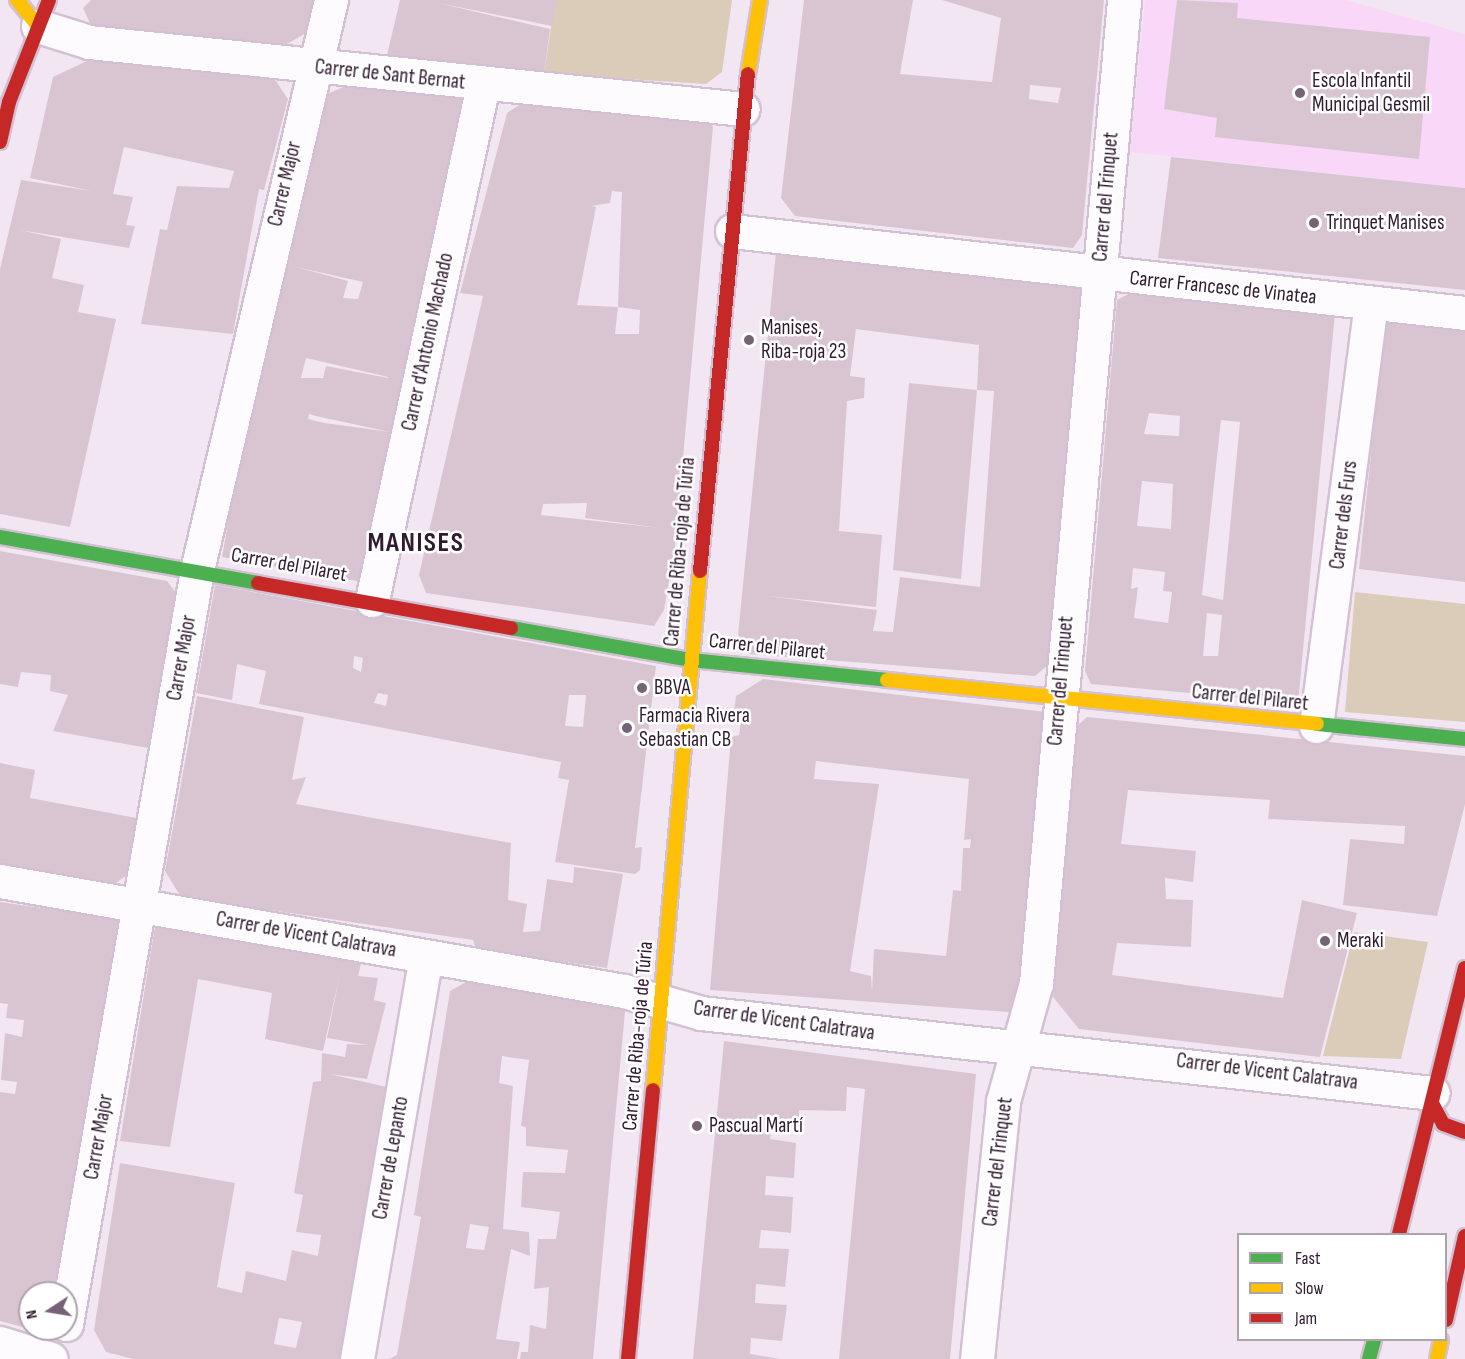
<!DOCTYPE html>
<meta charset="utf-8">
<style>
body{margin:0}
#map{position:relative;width:1465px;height:1359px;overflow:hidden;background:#f3e6f3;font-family:"Sofia Sans Condensed",sans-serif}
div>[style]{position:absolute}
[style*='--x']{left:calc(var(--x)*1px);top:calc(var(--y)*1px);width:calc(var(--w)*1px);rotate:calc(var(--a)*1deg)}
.built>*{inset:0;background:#f8d7f8}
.green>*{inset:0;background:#dbcbb9}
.building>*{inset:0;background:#d9c5d2}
.roads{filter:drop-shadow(2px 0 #d2c1d2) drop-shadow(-2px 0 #d2c1d2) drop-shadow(0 2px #d2c1d2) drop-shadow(0 -2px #d2c1d2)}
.street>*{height:33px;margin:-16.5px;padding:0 16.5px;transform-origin:16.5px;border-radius:16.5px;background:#fdfbfd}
.fast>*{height:14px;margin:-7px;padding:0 7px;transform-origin:7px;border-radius:7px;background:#4caf50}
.slow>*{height:14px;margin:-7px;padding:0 7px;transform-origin:7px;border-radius:7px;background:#ffc107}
.jam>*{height:14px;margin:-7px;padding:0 7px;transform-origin:7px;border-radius:7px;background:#c62828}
.dots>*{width:16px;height:16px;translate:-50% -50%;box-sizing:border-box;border:3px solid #fff;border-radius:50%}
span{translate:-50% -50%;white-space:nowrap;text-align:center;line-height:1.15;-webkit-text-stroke:5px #fff;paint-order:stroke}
.street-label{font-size:21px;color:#311b31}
.poi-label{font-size:21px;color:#311b31}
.left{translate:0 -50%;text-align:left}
.district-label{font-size:27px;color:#311b31;font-weight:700;letter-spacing:1.5px}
.legend{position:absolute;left:1237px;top:1233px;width:210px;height:108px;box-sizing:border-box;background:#fff;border:2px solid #ada4ad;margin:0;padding:8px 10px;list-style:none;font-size:18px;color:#311b31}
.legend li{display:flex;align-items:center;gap:12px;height:30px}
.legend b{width:30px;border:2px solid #ada4ad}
.north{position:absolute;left:18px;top:1281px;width:60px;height:60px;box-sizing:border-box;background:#fff;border:2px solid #ada4ad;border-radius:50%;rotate:258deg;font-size:16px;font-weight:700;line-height:24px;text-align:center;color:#311b31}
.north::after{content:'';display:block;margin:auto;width:21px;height:27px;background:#756275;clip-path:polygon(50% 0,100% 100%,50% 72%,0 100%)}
</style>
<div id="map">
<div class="built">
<i style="clip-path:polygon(1145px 0,1346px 0,1465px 34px,1465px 188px,1130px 152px)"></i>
</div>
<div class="green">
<i style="clip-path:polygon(555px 0,732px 0,722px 72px,706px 84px,544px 74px)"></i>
<i style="clip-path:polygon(1355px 592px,1465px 604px,1465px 722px,1345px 712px)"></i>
<i style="clip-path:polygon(1354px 932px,1428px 942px,1401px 1059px,1323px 1056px)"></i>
</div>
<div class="building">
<i style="clip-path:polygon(91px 0,313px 0,315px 4px,311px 30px,287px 44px,94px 32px,83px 8px)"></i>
<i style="clip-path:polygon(400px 0,557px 0,552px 26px,438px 3px,550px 29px,544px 74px,387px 55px)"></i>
<i style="clip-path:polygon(evenodd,804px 0,913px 0,900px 74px,992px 82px,1001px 18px,942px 0,1104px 0,1082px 235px,1073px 248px,795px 216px,781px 198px,804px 0,1030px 85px,1061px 88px,1058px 103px,1029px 99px,1030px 85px)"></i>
<i style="clip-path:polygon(1177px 0,1238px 3px,1237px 18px,1430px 37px,1419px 159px,1215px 137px,1217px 118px,1164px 109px)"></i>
<i style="clip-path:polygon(89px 60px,274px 78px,288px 99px,264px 190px,259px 189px,233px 334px,141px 324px,160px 229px,167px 230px,177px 186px,229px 188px,234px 171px,124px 147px,113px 194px,133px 197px,126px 225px,135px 226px,129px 248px,20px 230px,61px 239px,52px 278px,84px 285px,78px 312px,116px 319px,70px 527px,0 514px,0 269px,21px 180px,92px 191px,30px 178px,53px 77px)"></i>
<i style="clip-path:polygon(evenodd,350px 84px,470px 97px,368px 583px,222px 557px,242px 445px,325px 95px,350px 84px,296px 267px,363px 282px,358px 299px,343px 298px,348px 281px,296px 267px,350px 84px,306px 358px,388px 377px,388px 378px,326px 366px,323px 378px,301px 378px,306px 358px,350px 84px,309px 414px,316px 416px,390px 432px,325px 423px,308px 419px,309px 414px)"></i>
<i style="clip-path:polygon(evenodd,524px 102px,709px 118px,713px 127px,675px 546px,664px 610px,654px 626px,426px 593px,419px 575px,483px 296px,460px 293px,507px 113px,524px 102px,612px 191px,622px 192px,618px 307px,640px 310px,639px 334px,615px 334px,618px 307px,577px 305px,596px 207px,591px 206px,610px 203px,612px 191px,524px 102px,587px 503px,585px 518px,661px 528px,541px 515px,543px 504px,587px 503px)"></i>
<i style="clip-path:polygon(1171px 157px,1465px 188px,1465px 290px,1158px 258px)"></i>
<i style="clip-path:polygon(evenodd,776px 252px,1073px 279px,1086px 299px,1054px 660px,1035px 676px,749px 654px,738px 635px,776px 252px,856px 329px,979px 345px,977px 390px,909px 383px,893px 570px,961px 579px,977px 390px,994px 391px,980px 587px,900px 577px,893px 632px,873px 631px,877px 610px,767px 596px,876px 607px,882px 535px,839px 531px,847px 401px,864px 398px,865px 378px,850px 376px,856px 329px)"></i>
<i style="clip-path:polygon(evenodd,1138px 289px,1335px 313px,1298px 703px,1091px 684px,1085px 671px,1117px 300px,1138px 289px,1149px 413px,1180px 416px,1179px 436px,1144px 434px,1149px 413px,1138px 289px,1221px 420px,1240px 422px,1223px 600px,1202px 595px,1221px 420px,1138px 289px,1142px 481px,1173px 484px,1171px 529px,1137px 526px,1142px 481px,1138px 289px,1133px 568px,1165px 572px,1163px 591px,1172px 592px,1168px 623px,1134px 618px,1138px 587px,1131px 589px,1133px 568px,1138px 289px,1207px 613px,1222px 615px,1218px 656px,1203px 656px,1207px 613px)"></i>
<i style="clip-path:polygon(1385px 321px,1465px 326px,1465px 582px,1359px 569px)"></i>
<i style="clip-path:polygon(0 551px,167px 581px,180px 598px,148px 748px,53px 731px,68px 695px,50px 691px,51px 675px,21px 672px,18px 687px,0 684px)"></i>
<i style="clip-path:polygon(evenodd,215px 585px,656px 666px,635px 848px,642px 847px,640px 870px,635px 874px,555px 862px,569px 780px,558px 778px,561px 762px,259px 704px,266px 671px,237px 664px,232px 700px,196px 693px,215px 585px,354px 656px,363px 658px,361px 672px,353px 668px,354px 656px,215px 585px,378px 693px,388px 695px,386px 706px,374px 703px,378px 693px,215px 585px,569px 695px,586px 695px,583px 727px,565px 726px,569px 695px)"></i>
<i style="clip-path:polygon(evenodd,763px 679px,1046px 712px,1021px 1013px,710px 990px,731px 737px,739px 735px,741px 721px,733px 720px,736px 696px,763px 679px,816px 761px,969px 779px,964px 840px,971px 839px,970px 848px,963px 848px,961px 891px,953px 890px,946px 956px,874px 949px,872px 992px,871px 976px,850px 971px,879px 784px,814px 779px,816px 761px)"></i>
<i style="clip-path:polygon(197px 696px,304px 717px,292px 780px,306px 777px,296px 804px,511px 843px,508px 900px,527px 904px,523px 932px,540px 931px,547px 879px,573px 883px,574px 867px,623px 874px,607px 968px,476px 949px,473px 940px,181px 897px,165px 871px)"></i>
<i style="clip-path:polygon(1087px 717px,1465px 756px,1465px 804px,1437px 916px,1343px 905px,1350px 839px,1404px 844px,1405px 826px,1268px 819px,1270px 800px,1128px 790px,1121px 844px,1196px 851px,1193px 882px,1165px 878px,1166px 899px,1193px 900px,1191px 947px,1117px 943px,1112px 975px,1283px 998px,1302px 900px,1357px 913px,1320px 1057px,1079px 1029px,1053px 997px,1076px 727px)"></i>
<i style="clip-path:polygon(0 763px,35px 770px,30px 798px,142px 819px,131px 872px,109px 888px,0 866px)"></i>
<i style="clip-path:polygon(0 902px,118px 919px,54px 1293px,30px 1293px,30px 1329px,0 1321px,0 1092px,15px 1094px,17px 1082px,1px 1080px,5px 1033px,22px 1037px,24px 1020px,6px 1018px,8px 1004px,0 1003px)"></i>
<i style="clip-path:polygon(evenodd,156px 920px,362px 959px,358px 976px,378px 978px,374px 1000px,386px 1003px,367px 1079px,329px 1074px,387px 1087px,341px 1359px,133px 1359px,106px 1352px,94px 1330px,120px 1163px,235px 1183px,217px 1287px,242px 1293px,246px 1271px,286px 1281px,292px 1250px,318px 1256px,321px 1235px,296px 1232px,303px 1195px,294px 1193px,313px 1082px,321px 1081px,322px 1053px,345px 1057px,347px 1044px,368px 1045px,327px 1038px,340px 974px,323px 1051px,265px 1039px,272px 993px,198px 979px,170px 1147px,120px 1141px,156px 920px,279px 1318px,302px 1322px,296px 1348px,274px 1344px,279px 1318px)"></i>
<i style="clip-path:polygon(evenodd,477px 976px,626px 1001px,593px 1359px,520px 1359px,521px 1352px,528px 1352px,530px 1325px,546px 1329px,549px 1287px,534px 1289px,538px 1239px,556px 1239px,560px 1212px,521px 1207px,523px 1172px,565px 1173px,568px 1150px,526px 1146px,526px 1127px,521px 1126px,529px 1060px,502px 1056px,499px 1083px,513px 1086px,503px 1229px,529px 1232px,530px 1256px,511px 1249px,496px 1339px,520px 1342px,517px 1359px,389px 1359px,397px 1355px,421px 1217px,414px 1215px,450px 991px,477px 976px,470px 1224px,489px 1227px,484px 1250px,466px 1248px,470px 1224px)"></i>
<i style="clip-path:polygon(724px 1041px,976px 1074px,950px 1359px,839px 1359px,865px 1089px,847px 1087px,846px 1111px,799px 1110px,799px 1125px,772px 1124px,770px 1139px,796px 1143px,794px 1178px,766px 1176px,765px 1195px,793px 1197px,791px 1233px,761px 1230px,759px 1248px,789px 1249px,785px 1287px,756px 1284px,755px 1303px,787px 1305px,782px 1341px,751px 1338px,750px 1354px,780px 1359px,693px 1359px)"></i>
</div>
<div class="roads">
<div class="street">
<i style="--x:38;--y:26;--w:53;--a:17.4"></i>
<i style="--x:89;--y:42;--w:657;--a:5.85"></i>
<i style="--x:732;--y:231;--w:738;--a:6.38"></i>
<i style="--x:372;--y:600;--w:527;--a:-77.84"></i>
<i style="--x:1316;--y:726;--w:426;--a:-82.6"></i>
<i style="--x:0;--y:881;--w:634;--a:10"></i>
<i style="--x:624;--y:991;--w:80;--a:15.9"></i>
<i style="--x:701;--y:1013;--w:736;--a:6.24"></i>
<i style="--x:66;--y:1324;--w:765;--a:-80.14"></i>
<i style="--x:197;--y:570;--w:586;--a:-76.77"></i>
<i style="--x:0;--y:1343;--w:53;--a:17.4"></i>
<i style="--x:357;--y:1359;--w:408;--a:-80.3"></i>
<i style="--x:977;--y:1359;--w:259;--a:-84.2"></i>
<i style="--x:1003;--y:1101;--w:123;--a:-74.4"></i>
<i style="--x:1036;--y:983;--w:987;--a:-84.88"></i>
</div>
<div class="fast">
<i style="--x:0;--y:537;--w:262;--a:10.1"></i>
<i style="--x:511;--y:628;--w:183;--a:10.1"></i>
<i style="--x:691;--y:660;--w:197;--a:5.8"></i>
<i style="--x:1317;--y:724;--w:149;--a:5.8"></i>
<i style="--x:1369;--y:1359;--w:20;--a:-75"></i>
</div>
<div class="slow">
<i style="--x:17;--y:0;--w:33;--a:51"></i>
<i style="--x:748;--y:74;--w:75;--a:-80.8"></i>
<i style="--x:887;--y:680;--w:432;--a:5.8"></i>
<i style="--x:653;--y:1090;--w:521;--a:-84.83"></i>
<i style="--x:1437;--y:1359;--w:19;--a:-78"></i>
</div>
<div class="jam">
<i style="--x:0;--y:142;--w:41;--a:-77.3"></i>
<i style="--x:9;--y:102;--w:110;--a:-68.6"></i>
<i style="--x:700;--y:571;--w:499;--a:-84.5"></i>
<i style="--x:258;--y:583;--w:257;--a:10.1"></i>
<i style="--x:1433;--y:1105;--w:21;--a:62"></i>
<i style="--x:1443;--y:1124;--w:23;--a:20"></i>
<i style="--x:1399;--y:1234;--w:274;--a:-76.1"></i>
<i style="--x:1446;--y:1320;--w:86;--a:-77.3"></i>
<i style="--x:628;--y:1359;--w:270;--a:-84.7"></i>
</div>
</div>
<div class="dots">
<i style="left:1300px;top:93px;background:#756275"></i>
<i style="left:1314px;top:223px;background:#756275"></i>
<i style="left:749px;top:340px;background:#756275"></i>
<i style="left:642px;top:688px;background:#756275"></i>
<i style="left:627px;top:728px;background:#756275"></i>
<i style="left:1325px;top:941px;background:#756275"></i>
<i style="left:697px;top:1126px;background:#756275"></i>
</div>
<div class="street-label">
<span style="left:390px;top:75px;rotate:6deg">Carrer de Sant Bernat</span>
<span style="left:285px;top:184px;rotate:-77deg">Carrer Major</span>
<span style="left:1106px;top:197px;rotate:-85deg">Carrer del Trinquet</span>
<span style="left:1223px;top:288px;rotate:6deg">Carrer Francesc de Vinatea</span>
<span style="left:428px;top:342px;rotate:-78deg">Carrer d'Antonio Machado</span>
<span style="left:1344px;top:515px;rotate:-83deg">Carrer dels Furs</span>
<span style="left:680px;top:552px;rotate:-85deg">Carrer de Riba-roja de Túria</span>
<span style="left:289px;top:565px;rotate:10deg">Carrer del Pilaret</span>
<span style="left:767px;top:647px;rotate:6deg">Carrer del Pilaret</span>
<span style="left:182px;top:658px;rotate:-80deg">Carrer Major</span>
<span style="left:1061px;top:681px;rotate:-85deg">Carrer del Trinquet</span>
<span style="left:1250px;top:698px;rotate:6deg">Carrer del Pilaret</span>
<span style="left:306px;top:935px;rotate:10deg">Carrer de Vicent Calatrava</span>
<span style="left:784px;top:1021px;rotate:8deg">Carrer de Vicent Calatrava</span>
<span style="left:638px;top:1036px;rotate:-85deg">Carrer de Riba-roja de Túria</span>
<span style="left:1267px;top:1072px;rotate:7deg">Carrer de Vicent Calatrava</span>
<span style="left:99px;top:1137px;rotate:-80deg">Carrer Major</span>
<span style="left:391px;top:1158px;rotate:-80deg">Carrer de Lepanto</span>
<span style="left:998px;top:1162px;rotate:-83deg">Carrer del Trinquet</span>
</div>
<div class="poi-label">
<span class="left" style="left:1312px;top:93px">Escola Infantil<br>Municipal Gesmil</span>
<span class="left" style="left:1326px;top:223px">Trinquet Manises</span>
<span class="left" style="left:761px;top:340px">Manises,<br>Riba-roja 23</span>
<span class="left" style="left:654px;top:688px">BBVA</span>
<span class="left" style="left:639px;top:728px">Farmacia Rivera<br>Sebastian CB</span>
<span class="left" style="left:1337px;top:941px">Meraki</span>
<span class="left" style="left:709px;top:1126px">Pascual Martí</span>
</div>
<div class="district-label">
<span style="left:416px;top:544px">MANISES</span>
</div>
<ul class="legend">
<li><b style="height:8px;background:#4caf50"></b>Fast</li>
<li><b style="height:8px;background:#ffc107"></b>Slow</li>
<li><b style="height:8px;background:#c62828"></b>Jam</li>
</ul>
<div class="north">N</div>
</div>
